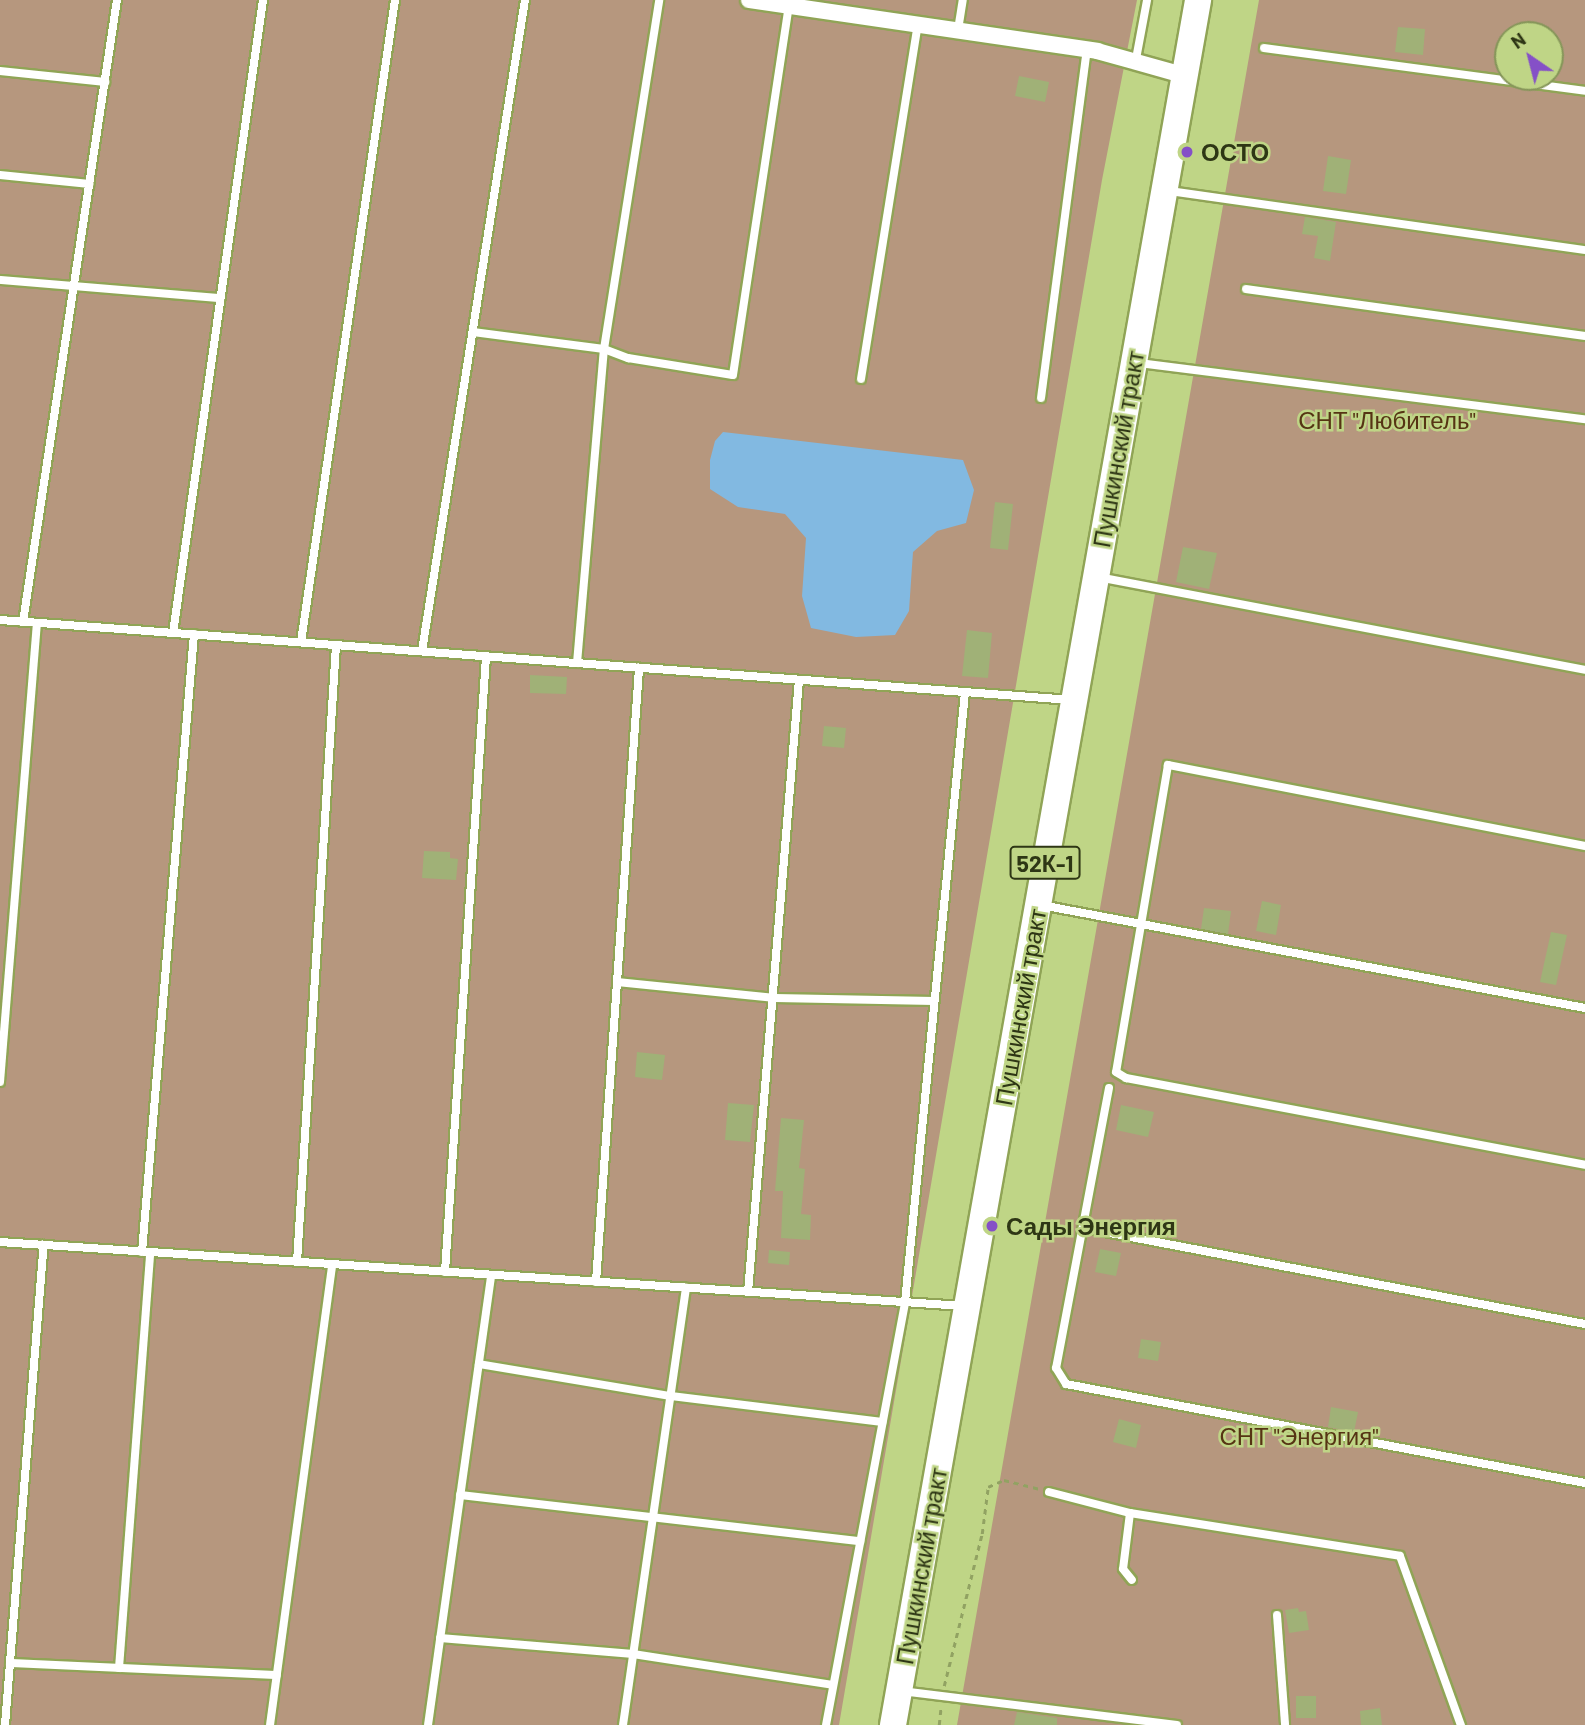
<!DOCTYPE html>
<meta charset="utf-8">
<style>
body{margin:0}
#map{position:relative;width:1585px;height:1725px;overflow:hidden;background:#bfd586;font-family:Barlow,sans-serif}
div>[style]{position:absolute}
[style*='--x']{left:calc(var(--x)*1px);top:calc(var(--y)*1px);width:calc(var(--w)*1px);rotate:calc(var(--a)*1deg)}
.green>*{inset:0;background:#b6977e}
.water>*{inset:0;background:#82b9e1}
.building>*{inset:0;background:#a0b177}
.path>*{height:2.5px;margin-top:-1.25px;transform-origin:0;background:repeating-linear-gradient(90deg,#91a262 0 5px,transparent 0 10px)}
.roads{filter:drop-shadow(2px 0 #90a456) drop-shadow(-2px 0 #90a456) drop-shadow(0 2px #90a456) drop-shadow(0 -2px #90a456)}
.lane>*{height:8px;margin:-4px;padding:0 4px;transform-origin:4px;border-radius:4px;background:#fff}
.street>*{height:16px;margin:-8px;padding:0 8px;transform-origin:8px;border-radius:8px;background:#fff}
.primary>*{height:26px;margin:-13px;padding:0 13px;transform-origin:13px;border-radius:13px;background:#fff}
.dots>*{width:19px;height:19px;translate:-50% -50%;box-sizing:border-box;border:4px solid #bfd586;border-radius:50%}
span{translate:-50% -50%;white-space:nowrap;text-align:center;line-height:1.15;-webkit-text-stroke:5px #bfd586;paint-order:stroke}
.shield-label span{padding:2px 5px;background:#bfd586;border:2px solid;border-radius:5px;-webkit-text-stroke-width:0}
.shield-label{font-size:23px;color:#2e3615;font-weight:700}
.poi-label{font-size:24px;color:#2e3615;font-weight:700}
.left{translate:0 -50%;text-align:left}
.park-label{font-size:24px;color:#563414}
.street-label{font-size:24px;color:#2e3615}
.north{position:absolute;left:1494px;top:21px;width:70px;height:70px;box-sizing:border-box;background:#bfd586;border:2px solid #859559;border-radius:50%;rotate:325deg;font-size:19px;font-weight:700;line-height:28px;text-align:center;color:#2e3615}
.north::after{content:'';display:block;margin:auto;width:24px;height:32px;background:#8550c7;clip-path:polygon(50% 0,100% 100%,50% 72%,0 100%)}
</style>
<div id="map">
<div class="green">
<i style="clip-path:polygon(0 0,1137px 0,1102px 180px,839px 1725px,0 1725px)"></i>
<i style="clip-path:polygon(evenodd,1259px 0,1585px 0,1585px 1725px,957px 1725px,1259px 0,1508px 35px,1550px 35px,1550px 77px,1508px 77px,1508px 35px)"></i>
</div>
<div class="water">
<i style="clip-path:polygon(723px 432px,963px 460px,974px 490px,966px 523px,937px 531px,913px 552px,909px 611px,895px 635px,856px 637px,811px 628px,802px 596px,806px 538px,785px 514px,738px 507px,710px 489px,710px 460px,715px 441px)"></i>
</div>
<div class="building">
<i style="clip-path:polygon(1398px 27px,1425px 29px,1423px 55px,1395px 52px)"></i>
<i style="clip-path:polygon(1019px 76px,1049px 82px,1045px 102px,1015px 96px)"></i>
<i style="clip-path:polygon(1328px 156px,1351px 160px,1346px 194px,1323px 191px)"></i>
<i style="clip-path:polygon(1305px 217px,1336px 222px,1330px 261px,1314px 258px,1318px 236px,1302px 234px)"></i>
<i style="clip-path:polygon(995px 502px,1013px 504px,1008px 550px,990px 548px)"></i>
<i style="clip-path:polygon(1183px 547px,1217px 553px,1209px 589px,1176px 582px)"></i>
<i style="clip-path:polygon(967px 630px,992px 633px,988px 678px,962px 676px)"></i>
<i style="clip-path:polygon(530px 675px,567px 677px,566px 694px,530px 693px)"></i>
<i style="clip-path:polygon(824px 726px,846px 728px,844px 748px,822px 746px)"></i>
<i style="clip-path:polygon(424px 851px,450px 852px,450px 858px,458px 859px,456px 880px,422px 878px)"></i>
<i style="clip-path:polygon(1262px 901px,1281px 905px,1276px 935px,1256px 931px)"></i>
<i style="clip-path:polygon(1204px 908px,1231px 911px,1228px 934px,1201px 929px)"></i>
<i style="clip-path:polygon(1551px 932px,1567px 935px,1556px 985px,1540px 982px)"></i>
<i style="clip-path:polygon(637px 1052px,665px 1055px,662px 1080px,635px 1077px)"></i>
<i style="clip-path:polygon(728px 1103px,754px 1105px,750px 1142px,725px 1140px)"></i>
<i style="clip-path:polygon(1121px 1105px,1154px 1112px,1148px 1137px,1116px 1130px)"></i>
<i style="clip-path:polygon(781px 1118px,804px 1120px,799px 1168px,805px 1169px,801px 1214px,811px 1215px,810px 1240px,781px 1238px,783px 1191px,775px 1191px)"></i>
<i style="clip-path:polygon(1100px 1249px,1121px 1253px,1116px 1276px,1095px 1272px)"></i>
<i style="clip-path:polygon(769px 1250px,790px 1252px,789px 1265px,768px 1263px)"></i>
<i style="clip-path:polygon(1141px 1339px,1161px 1342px,1158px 1361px,1138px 1358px)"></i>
<i style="clip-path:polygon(1331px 1407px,1358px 1412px,1354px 1432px,1328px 1427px)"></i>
<i style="clip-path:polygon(1119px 1419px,1141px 1425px,1136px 1448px,1113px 1442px)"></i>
<i style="clip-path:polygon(1298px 1608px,1299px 1612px,1306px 1611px,1309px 1630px,1289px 1633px,1285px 1610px)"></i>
<i style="clip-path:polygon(1296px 1696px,1316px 1696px,1316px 1718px,1296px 1718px)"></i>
<i style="clip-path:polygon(1380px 1708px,1382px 1725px,1361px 1725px,1360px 1711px)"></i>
<i style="clip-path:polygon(1017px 1712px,1057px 1718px,1057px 1725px,1014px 1725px)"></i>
</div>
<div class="path">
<i style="--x:944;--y:1686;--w:157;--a:-76"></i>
<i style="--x:982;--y:1534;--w:47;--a:-82.7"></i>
<i style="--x:988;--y:1487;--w:17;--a:-24"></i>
<i style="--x:1004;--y:1480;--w:36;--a:14"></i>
<i style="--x:939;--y:1725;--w:19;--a:-84"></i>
</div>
<div class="roads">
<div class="lane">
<i style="--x:958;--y:30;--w:30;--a:-81"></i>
<i style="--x:1264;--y:48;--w:324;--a:7.6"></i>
<i style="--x:1136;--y:59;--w:60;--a:-79.4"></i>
<i style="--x:0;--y:71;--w:106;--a:6"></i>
<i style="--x:0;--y:175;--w:90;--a:5.7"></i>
<i style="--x:1170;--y:191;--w:419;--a:8.1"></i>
<i style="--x:0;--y:280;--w:221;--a:4.7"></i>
<i style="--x:1246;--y:289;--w:342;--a:7.9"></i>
<i style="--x:473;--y:332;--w:132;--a:7.4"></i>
<i style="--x:604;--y:349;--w:26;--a:21"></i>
<i style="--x:628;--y:358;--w:106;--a:9.2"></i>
<i style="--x:733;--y:375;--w:373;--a:-81.4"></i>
<i style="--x:1139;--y:363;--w:450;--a:7.2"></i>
<i style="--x:861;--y:379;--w:360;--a:-80.9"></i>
<i style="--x:1041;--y:398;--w:352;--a:-82.5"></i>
<i style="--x:1098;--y:577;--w:496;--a:10.8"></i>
<i style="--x:0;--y:620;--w:1074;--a:4.27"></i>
<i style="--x:23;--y:622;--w:629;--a:-81.41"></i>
<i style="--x:173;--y:633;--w:639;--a:-81.91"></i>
<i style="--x:301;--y:642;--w:649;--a:-81.67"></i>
<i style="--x:422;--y:651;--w:659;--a:-81.01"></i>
<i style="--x:577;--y:663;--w:315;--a:-85.1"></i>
<i style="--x:604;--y:349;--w:353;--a:-81"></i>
<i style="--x:1585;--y:846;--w:425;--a:-169"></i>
<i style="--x:1168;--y:765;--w:311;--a:99.6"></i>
<i style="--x:1116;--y:1072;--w:12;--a:31"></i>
<i style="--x:1126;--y:1078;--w:467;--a:10.7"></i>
<i style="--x:1041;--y:905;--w:554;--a:10.72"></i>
<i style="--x:617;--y:982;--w:159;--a:5.8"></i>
<i style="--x:775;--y:998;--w:159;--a:1.1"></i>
<i style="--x:0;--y:1082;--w:460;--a:-85.4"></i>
<i style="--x:1109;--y:1088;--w:285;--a:100.7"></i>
<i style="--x:1056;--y:1368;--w:19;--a:58"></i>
<i style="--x:1066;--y:1384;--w:528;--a:10.8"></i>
<i style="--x:1084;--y:1228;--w:510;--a:10.85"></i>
<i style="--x:0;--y:1242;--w:966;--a:3.8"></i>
<i style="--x:142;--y:1252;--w:620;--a:-85.19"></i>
<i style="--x:297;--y:1262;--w:618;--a:-86.38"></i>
<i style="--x:445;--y:1272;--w:617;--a:-86.19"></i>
<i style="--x:596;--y:1282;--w:616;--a:-85.99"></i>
<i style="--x:748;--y:1292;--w:614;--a:-85.24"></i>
<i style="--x:479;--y:1364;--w:195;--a:9.5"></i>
<i style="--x:671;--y:1396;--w:213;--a:7"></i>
<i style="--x:1049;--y:1492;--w:84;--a:14.5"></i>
<i style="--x:1130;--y:1513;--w:273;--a:9"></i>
<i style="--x:1400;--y:1556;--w:180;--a:70.2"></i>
<i style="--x:460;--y:1495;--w:403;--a:6.6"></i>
<i style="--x:1130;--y:1513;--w:56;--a:97.1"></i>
<i style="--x:1123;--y:1569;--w:14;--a:51"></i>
<i style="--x:1277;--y:1615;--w:110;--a:85.8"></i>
<i style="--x:440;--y:1638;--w:194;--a:4.7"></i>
<i style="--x:633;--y:1654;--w:202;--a:8.8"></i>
<i style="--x:10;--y:1663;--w:267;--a:2.6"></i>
<i style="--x:119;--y:1668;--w:417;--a:-85.7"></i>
<i style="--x:901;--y:1691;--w:278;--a:7"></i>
<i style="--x:5;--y:1725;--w:482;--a:-85.4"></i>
<i style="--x:270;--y:1725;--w:465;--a:-82.3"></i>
<i style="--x:428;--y:1725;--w:454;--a:-82"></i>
<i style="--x:623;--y:1725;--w:442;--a:-81.8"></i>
<i style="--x:826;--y:1725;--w:430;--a:-79.4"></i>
<i style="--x:905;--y:1302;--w:613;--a:-84.38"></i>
</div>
<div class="street">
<i style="--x:749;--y:0;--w:352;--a:8.3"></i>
<i style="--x:1097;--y:51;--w:89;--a:15.6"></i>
</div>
<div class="primary">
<i style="--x:893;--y:1725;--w:1752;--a:-79.97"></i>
</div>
</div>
<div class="dots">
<i style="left:1187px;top:152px;background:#8550c7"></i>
<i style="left:992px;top:1226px;background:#8550c7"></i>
</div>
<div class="shield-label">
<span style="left:1045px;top:863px">52К-1</span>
</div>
<div class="poi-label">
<span class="left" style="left:1201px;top:152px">ОСТО</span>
<span class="left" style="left:1006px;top:1226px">Сады Энергия</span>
</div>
<div class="park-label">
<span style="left:1387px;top:420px">СНТ "Любитель"</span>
<span style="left:1299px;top:1436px">СНТ "Энергия"</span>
</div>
<div class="street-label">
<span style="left:1118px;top:449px;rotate:-80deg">Пушкинский тракт</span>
<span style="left:1020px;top:1007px;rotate:-80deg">Пушкинский тракт</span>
<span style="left:921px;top:1566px;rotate:-80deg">Пушкинский тракт</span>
</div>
<div class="north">N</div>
</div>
